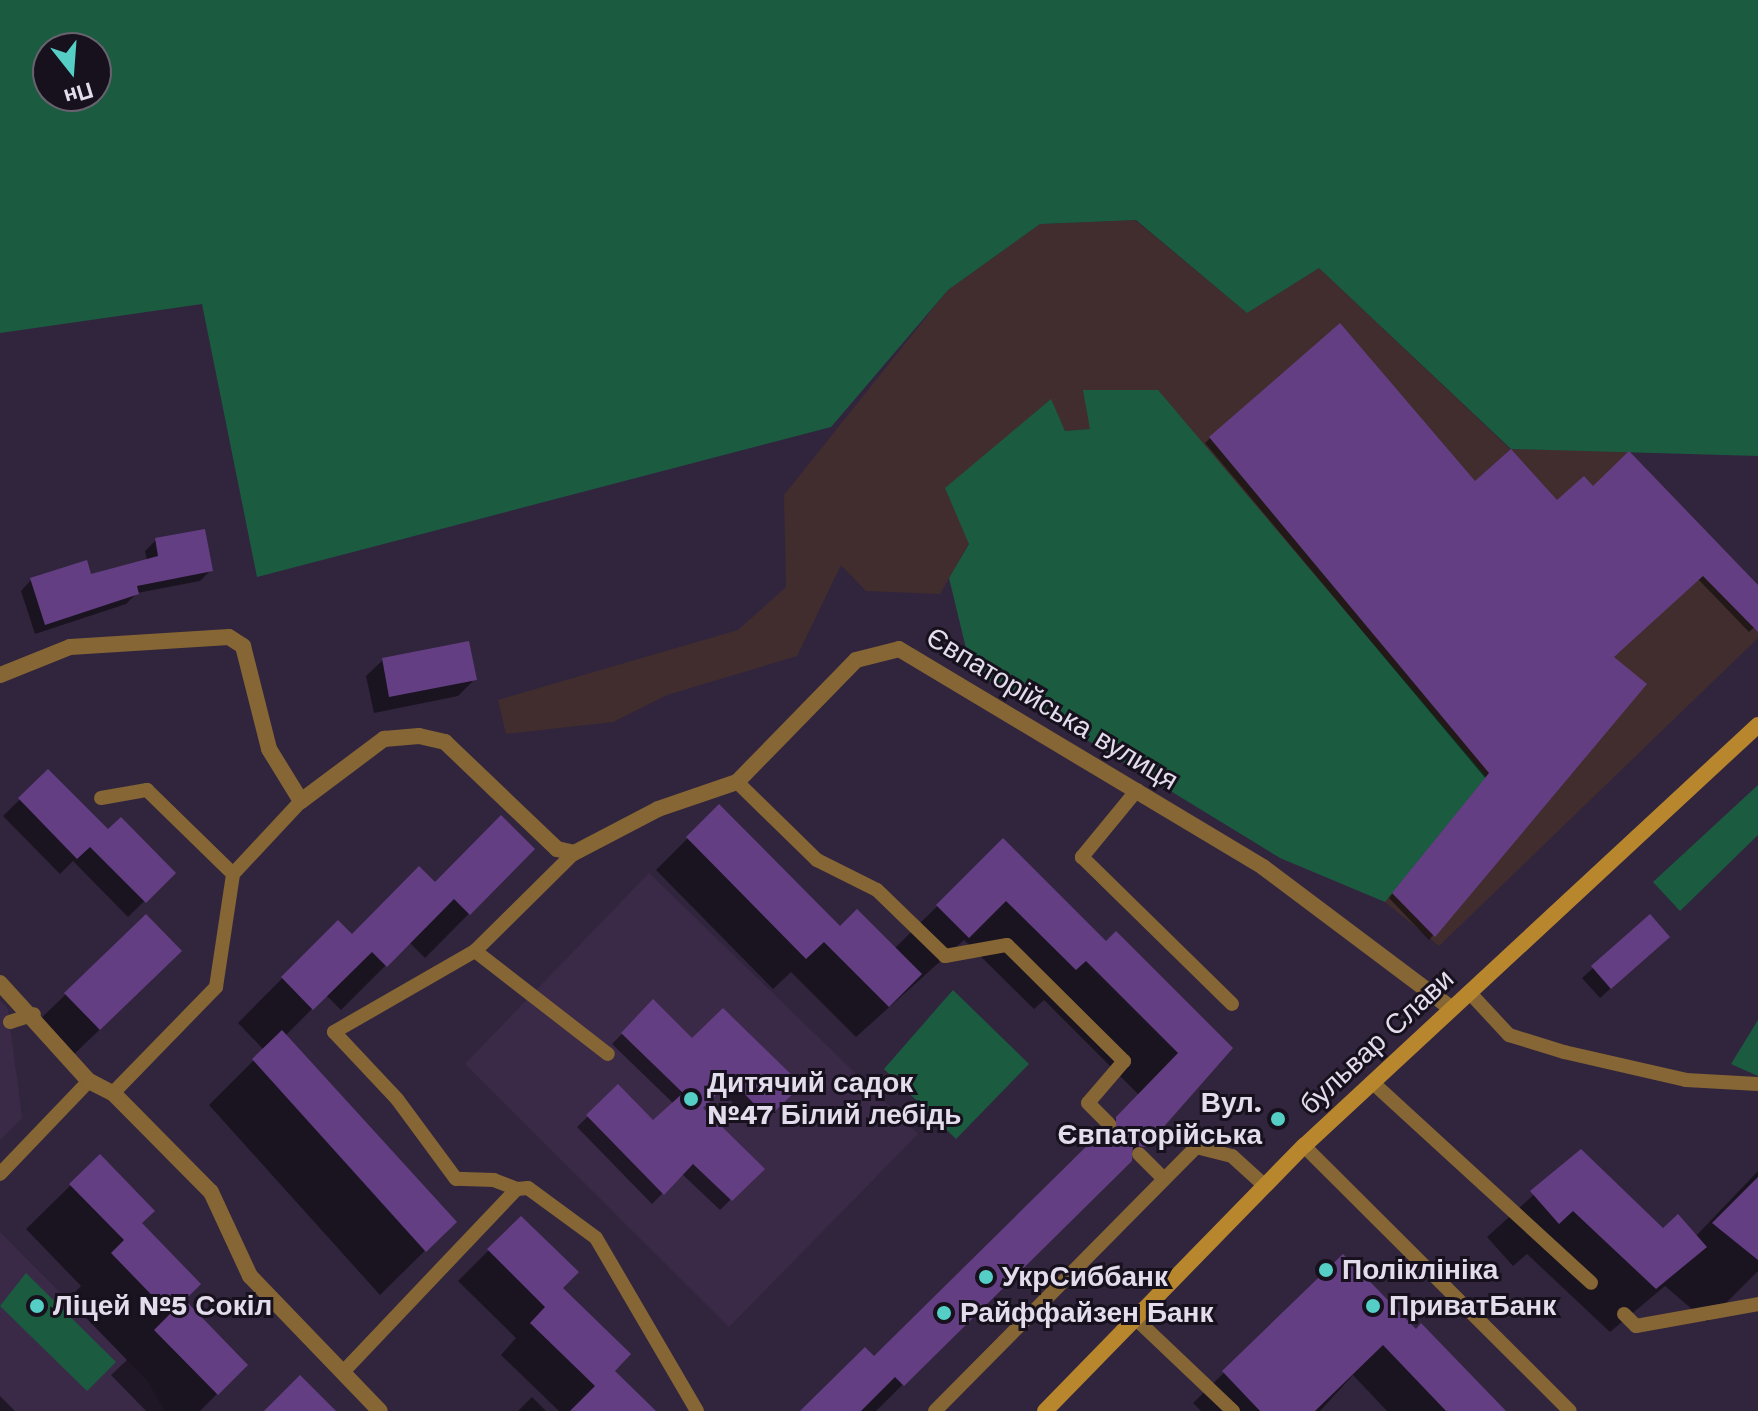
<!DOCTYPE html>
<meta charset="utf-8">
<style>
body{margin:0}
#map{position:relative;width:1758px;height:1411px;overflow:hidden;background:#31253d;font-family:"Work Sans",sans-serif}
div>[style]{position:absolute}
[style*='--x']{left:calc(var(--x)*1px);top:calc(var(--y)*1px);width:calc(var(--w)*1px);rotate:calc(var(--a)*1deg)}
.built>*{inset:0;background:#3a2a48}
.industrial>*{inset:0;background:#412d2e}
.green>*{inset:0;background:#1b5c41}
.shadow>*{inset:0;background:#0007}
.building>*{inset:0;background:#643e83}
.lane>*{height:14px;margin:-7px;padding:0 7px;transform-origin:7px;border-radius:7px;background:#856634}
.street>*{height:16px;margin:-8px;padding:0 8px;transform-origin:8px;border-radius:8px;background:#856634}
.secondary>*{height:16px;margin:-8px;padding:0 8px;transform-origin:8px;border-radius:8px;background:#b7862d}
.dots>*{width:22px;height:22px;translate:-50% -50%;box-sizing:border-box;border:4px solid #16111c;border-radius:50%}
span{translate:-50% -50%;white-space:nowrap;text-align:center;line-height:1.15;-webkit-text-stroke:6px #16111c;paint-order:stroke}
.street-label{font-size:28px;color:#e3dcec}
.poi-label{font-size:28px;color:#e3dcec;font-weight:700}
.left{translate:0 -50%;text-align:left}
.right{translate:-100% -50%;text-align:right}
.north{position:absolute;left:32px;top:32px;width:80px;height:80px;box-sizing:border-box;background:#16111c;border:2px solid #68626f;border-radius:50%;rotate:163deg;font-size:22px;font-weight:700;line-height:32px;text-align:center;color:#e3dcec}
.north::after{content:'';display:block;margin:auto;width:28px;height:36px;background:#55cec5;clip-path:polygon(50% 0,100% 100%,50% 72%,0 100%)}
</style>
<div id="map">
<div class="built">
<i style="clip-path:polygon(649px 873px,918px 1134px,729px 1327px,465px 1064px)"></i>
<i style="clip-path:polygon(0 1000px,8px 1009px,22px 1118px,0 1140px)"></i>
<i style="clip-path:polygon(0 1232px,147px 1380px,165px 1411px,0 1411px)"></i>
</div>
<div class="industrial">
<i style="clip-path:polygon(1135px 220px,1247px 313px,1319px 268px,1510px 449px,1629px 451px,1758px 585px,1758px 638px,1439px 946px,1385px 902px,1486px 777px,1084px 391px,1091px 429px,1065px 431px,1050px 400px,940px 594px,866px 591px,841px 565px,797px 656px,667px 695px,613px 722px,506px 734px,498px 700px,738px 630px,786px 587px,784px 495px,948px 290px,1040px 224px)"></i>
</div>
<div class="green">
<i style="clip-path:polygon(evenodd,0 0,1758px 0,1758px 456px,1511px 449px,1319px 268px,1247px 313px,1136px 220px,1040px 224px,948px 290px,831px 427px,257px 577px,202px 304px,0 333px,0 0,48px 48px,96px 48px,96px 96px,48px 96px,48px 48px)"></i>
<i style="clip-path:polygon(1083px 390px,1158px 390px,1486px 777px,1385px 902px,1280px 858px,971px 669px,949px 578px,969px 544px,945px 488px,1051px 399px,1065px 431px,1090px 429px)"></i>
<i style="clip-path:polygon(1758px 785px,1758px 835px,1680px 911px,1653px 882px)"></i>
<i style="clip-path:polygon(953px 990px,1029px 1064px,956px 1139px,884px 1069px)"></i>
<i style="clip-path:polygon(1758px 1020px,1758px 1076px,1731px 1064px)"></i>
<i style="clip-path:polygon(26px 1273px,116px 1362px,87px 1391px,0 1306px)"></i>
</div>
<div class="shadow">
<i style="clip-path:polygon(1210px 438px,1557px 503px,1593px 488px,1758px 587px,1758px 624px,1749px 632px,1698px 579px,1612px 657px,1644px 684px,1429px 940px,1389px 898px,1486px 779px,1205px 443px)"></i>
<i style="clip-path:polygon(156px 540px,211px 570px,200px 581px,137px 593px,126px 604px,35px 634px,21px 591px,31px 580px,90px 576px,147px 561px,145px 551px)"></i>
<i style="clip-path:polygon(383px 660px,475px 679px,458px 696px,374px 713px,366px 676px)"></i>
<i style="clip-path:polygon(48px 772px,108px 832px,173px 873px,128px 917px,73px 861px,60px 874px,3px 816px)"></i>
<i style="clip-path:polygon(719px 807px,840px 929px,894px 949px,1003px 841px,1106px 943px,1230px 1048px,1144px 1145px,876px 1411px,803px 1411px,874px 1359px,1139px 1095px,1044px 1000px,1034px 1009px,964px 940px,856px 1037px,791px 972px,773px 989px,656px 870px)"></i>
<i style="clip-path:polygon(533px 849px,425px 958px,409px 942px,341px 1010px,326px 995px,285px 1036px,454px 1222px,380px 1295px,209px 1105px,264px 1050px,238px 1023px,338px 922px,352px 936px,434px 885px)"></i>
<i style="clip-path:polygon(146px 917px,148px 983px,67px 1061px,33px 1026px)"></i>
<i style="clip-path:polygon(1650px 917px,1657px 947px,1600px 998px,1582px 978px)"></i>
<i style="clip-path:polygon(653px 1002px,692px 1040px,799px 1085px,757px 1127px,719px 1089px,701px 1108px,762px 1169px,720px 1210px,682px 1174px,652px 1204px,577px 1127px,618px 1087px,653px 1123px,674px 1104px,612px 1044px)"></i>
<i style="clip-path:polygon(1581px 1152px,1663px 1231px,1695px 1237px,1758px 1171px,1758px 1271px,1707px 1322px,1665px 1286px,1610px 1332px,1527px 1254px,1513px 1266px,1487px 1237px)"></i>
<i style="clip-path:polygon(71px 1185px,139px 1224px,182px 1300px,246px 1365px,200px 1411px,146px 1411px,111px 1375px,127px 1360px,68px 1299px,81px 1286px,26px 1229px)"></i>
<i style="clip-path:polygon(521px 1218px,612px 1371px,653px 1411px,559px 1411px,501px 1355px,516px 1338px,458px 1281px)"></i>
<i style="clip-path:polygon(1343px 1257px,1499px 1411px,1387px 1411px,1353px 1375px,1320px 1411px,1201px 1411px,1193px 1403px)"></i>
<i style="clip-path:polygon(0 1396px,15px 1411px,0 1411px)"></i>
<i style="clip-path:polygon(532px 1397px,546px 1411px,518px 1411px)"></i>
</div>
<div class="building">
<i style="clip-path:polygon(1340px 323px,1475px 481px,1511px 449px,1557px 500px,1584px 476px,1593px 486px,1629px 451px,1758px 585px,1758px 632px,1703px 576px,1614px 657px,1647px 684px,1435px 937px,1392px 893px,1489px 773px,1209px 437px)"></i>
<i style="clip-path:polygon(205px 529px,213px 571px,137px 586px,139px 594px,45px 625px,30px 578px,87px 560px,91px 574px,158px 556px,155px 538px)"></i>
<i style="clip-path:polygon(469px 641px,477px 680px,389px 697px,382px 658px)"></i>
<i style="clip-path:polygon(48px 769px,108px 829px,121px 817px,176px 873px,146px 903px,90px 847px,77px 859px,18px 798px)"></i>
<i style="clip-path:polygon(719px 804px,840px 926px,857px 909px,922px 974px,889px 1007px,824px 942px,806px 959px,686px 837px)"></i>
<i style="clip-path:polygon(501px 815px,535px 849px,470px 915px,454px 899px,387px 967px,372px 952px,313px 1010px,281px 977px,338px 920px,352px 934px,419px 866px,435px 882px)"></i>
<i style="clip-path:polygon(1003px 838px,1106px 941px,1116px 931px,1233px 1048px,1146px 1147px,1133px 1146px,1132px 1161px,904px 1386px,895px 1377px,861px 1411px,800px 1411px,865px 1347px,874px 1356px,1102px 1131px,1115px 1132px,1116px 1117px,1178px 1053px,1086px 961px,1076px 970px,1006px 901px,969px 938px,936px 905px)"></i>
<i style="clip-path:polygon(146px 914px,182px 951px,100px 1030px,64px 993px)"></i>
<i style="clip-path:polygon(1650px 914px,1670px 937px,1611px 989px,1591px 966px)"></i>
<i style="clip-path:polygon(653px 999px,692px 1038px,723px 1008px,802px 1085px,768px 1118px,731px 1080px,703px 1108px,765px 1169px,732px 1201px,693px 1164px,664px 1195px,586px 1115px,618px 1084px,653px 1120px,683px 1093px,621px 1033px)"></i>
<i style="clip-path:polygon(282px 1030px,457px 1222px,426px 1252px,252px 1059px)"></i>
<i style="clip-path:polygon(1581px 1149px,1663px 1228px,1678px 1214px,1707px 1247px,1656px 1289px,1573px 1211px,1559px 1224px,1530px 1191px)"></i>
<i style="clip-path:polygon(100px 1154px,155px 1211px,142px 1223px,201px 1284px,185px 1300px,248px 1365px,218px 1395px,154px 1330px,170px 1314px,111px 1253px,124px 1240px,69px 1184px)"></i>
<i style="clip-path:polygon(1758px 1177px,1758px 1260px,1712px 1223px)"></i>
<i style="clip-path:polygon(521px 1216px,579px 1272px,563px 1288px,631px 1354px,615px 1371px,656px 1411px,570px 1411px,595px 1386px,530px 1323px,545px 1307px,487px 1249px)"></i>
<i style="clip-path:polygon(1343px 1254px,1416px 1329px,1421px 1323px,1506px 1411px,1446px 1411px,1383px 1345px,1315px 1411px,1260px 1411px,1222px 1371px)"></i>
<i style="clip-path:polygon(300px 1375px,336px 1411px,264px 1411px)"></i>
</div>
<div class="lane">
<i style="--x:737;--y:782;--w:112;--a:44.3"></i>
<i style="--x:817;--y:860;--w:67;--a:26.6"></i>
<i style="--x:877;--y:890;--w:95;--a:44.1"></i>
<i style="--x:945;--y:956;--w:63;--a:-10.1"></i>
<i style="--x:1007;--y:945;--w:165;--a:44.8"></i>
<i style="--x:1124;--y:1061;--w:55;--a:130.6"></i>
<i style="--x:1088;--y:1103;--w:30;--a:45"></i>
<i style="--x:1137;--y:790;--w:87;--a:129.4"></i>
<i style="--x:1082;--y:857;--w:210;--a:44.4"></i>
<i style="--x:101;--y:798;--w:47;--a:-9.9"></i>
<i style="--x:147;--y:790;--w:120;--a:44.3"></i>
<i style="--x:475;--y:951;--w:168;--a:37.8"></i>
<i style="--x:1469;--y:992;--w:59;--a:47.1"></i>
<i style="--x:1509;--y:1035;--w:58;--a:17.2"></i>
<i style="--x:1564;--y:1052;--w:125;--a:12.9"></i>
<i style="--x:1686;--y:1080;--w:72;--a:3.2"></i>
<i style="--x:10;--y:1022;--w:25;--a:-18"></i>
<i style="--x:1372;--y:1082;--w:297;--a:42.5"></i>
<i style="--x:113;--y:1093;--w:148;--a:-45.8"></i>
<i style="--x:216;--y:987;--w:114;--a:-81.4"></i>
<i style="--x:233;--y:874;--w:100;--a:-47"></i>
<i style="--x:1304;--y:1146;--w:375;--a:44.9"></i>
<i style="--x:1139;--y:1154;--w:35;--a:45"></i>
<i style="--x:0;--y:1174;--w:129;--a:-46.3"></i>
<i style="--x:517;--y:1189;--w:25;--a:-159"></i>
<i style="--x:494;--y:1180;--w:38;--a:-178"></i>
<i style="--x:456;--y:1179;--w:99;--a:-126.4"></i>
<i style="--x:397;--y:1099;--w:92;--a:-133.2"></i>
<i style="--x:334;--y:1032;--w:163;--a:-29.9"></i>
<i style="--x:475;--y:951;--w:139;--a:-44.7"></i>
<i style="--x:1624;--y:1314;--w:17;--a:45"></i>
<i style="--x:1636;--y:1326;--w:124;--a:-10.2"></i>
<i style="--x:1136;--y:1319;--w:134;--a:43.5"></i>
<i style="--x:344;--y:1371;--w:251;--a:-46.5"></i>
<i style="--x:517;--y:1189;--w:11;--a:-5"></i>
<i style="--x:528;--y:1188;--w:84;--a:36.3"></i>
<i style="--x:596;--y:1238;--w:200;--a:59.7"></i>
<i style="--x:935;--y:1411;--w:371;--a:-45.3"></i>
<i style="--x:1196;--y:1147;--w:37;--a:14"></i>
<i style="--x:1232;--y:1156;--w:45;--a:42.3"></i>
</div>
<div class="street">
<i style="--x:0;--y:675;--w:75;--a:-21.8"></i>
<i style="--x:70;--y:647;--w:159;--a:-3.6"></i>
<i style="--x:229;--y:637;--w:17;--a:33"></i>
<i style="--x:243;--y:646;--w:106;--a:75.8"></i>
<i style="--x:269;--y:749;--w:61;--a:58.4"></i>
<i style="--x:301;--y:801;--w:104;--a:-36.8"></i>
<i style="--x:384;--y:739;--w:35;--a:-5"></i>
<i style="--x:419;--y:736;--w:27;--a:13"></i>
<i style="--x:445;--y:742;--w:155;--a:43.7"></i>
<i style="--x:557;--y:849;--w:17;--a:13"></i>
<i style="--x:574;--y:853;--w:95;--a:-27.6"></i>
<i style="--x:658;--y:809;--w:83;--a:-18.9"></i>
<i style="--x:737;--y:782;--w:170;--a:-45.7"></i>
<i style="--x:856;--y:660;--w:44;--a:-14.3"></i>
<i style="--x:899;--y:649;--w:424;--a:30.9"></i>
<i style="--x:1263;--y:867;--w:235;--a:36.9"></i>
<i style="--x:0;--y:983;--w:132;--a:47.8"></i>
<i style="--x:89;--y:1081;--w:27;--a:27"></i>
<i style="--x:113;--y:1093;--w:139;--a:45.3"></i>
<i style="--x:211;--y:1192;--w:93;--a:65.1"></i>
<i style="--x:250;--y:1276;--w:187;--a:46.1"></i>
</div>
<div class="secondary">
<i style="--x:1045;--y:1411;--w:371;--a:-45.7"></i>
<i style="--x:1304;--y:1146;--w:619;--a:-42.84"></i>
</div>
<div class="dots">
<i style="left:691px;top:1099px;background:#55cec5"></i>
<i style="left:1278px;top:1119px;background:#55cec5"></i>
<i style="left:1326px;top:1270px;background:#55cec5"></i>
<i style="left:986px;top:1277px;background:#55cec5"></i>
<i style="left:37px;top:1306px;background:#55cec5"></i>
<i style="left:1373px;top:1306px;background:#55cec5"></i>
<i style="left:944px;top:1313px;background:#55cec5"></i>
</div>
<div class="street-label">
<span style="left:1052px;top:709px;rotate:31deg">Євпаторійська вулиця</span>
<span style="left:1377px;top:1042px;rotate:-43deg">бульвар Слави</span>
</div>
<div class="poi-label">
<span class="left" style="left:707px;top:1099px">Дитячий садок<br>№47 Білий лебідь</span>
<span class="right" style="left:1262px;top:1119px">Вул.<br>Євпаторійська</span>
<span class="left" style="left:1342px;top:1270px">Поліклініка</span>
<span class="left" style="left:1002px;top:1277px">УкрСиббанк</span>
<span class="left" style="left:53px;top:1306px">Ліцей №5 Сокіл</span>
<span class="left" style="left:1389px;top:1306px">ПриватБанк</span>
<span class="left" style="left:960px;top:1313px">Райффайзен Банк</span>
</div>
<div class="north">Пн</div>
</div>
